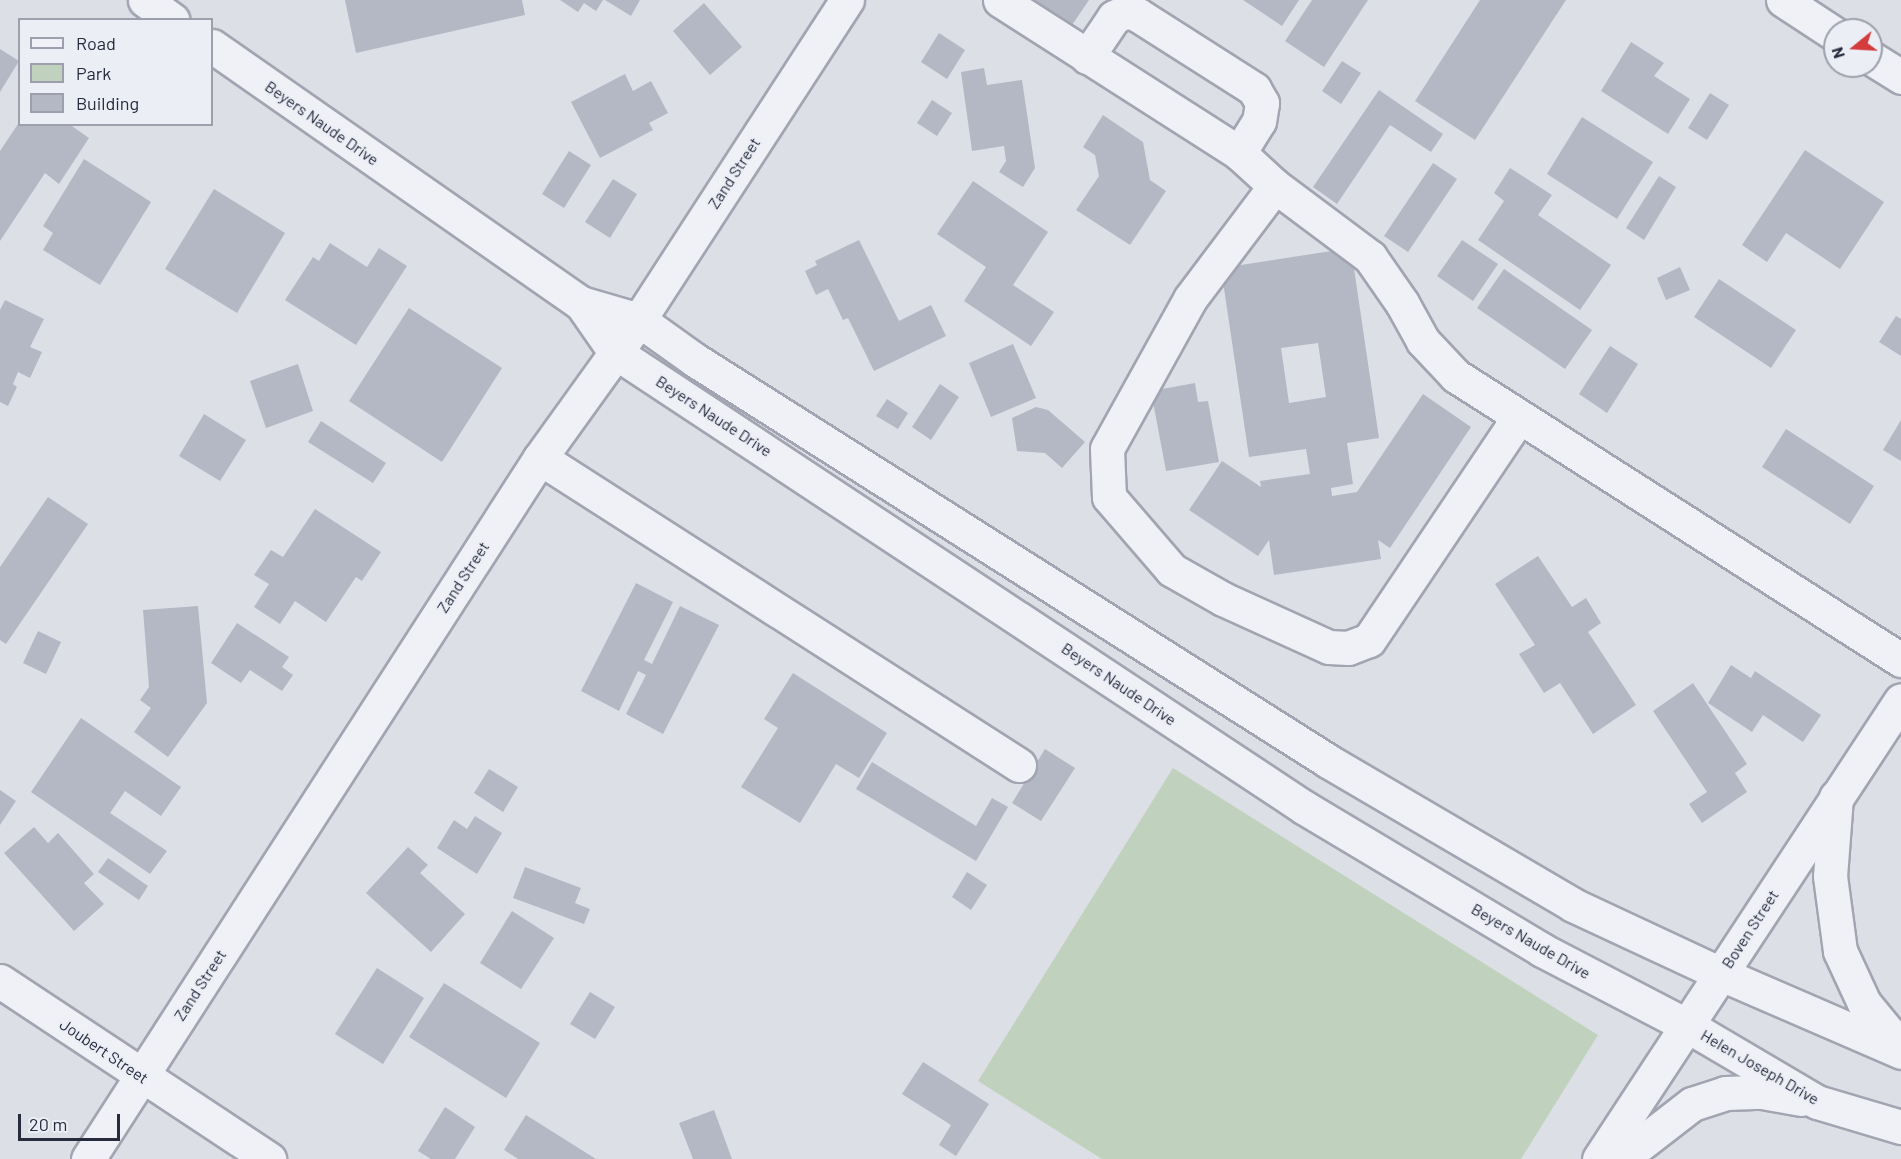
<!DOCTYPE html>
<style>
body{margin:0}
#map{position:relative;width:1901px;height:1159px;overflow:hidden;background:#dddfe7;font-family:Barlow,sans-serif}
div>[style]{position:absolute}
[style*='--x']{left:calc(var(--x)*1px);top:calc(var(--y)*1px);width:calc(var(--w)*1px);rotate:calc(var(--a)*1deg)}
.green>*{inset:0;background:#c0d2bd}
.building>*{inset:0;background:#b4b8c4}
.roads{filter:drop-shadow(2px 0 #a2a5b1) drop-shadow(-2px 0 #a2a5b1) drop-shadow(0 2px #a2a5b1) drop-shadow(0 -2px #a2a5b1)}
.minor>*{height:33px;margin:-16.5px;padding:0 16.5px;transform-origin:16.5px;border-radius:16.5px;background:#eff1f6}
span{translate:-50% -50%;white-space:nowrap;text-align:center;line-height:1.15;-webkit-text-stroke:4.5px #eceef5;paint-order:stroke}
.street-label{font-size:16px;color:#262b3e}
.legend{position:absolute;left:18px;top:18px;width:195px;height:108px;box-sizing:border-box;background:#eceef5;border:2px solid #9da0ac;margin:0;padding:8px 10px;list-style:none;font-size:18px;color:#262b3e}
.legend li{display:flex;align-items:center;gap:12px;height:30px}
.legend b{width:30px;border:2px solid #9da0ac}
.north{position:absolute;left:1823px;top:18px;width:60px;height:60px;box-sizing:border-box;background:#eceef5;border:2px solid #9da0ac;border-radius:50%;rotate:252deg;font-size:16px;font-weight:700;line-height:24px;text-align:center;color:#262b3e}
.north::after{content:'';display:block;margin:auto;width:21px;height:27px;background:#d33b3c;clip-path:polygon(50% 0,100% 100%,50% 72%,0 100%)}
.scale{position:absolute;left:18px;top:1114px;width:102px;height:27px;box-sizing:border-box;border:3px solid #262b3e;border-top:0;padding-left:8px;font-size:18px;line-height:21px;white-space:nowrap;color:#262b3e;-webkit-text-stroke:4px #eceef5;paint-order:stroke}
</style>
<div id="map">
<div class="green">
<i style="clip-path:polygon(1173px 768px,1598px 1035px,1521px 1159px,1102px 1159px,978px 1081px)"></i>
</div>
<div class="building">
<i style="clip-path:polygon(345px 0,522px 0,525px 15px,356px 53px)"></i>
<i style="clip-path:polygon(560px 0,603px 0,596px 11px,584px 3px,578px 12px)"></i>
<i style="clip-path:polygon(605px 0,640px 0,631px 16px)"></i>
<i style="clip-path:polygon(1027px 0,1089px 0,1070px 28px)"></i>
<i style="clip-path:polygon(1243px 0,1299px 0,1282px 26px)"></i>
<i style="clip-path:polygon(1312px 0,1368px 0,1324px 67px,1285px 41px)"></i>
<i style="clip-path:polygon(1480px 0,1566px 0,1475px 140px,1415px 101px)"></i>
<i style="clip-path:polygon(704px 3px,742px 47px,710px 75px,673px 31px)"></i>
<i style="clip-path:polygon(939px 33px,965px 50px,947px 79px,921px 62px)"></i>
<i style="clip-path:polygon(1631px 42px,1664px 63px,1654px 76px,1690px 99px,1668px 134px,1601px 91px)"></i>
<i style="clip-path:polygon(0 49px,19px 61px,0 92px)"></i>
<i style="clip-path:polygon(1342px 61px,1361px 73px,1341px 104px,1322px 91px)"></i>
<i style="clip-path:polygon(984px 68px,987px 85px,1022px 80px,1035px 168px,1023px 187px,999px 172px,1006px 161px,1004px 146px,972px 151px,961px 72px)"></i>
<i style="clip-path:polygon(625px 74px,633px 91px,651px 81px,668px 113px,649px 123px,653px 130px,600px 158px,571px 102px)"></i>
<i style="clip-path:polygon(1379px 90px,1443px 134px,1431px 152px,1390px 125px,1337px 204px,1313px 187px)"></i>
<i style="clip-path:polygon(1710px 93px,1729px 105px,1707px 140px,1688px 128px)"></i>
<i style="clip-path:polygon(932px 100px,952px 113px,937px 136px,917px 123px)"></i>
<i style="clip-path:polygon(1103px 115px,1143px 142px,1150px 180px,1166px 191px,1130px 245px,1076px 210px,1099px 176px,1095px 155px,1083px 147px)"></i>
<i style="clip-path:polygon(1582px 117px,1653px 162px,1617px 219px,1547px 174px)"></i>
<i style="clip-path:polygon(20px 121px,20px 124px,69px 124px,89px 138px,59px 184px,45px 173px,0 241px,0 151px)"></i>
<i style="clip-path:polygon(1805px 150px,1884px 202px,1840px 269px,1786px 233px,1767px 262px,1742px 245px)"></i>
<i style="clip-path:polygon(569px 151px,591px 165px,564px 208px,542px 194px)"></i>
<i style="clip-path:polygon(84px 159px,151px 202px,100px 285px,43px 250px,53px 233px,43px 226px)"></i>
<i style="clip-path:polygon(1433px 163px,1457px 179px,1408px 252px,1384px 236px)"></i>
<i style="clip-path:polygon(1510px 168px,1552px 195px,1538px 215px,1611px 265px,1580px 310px,1478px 240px,1504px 201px,1494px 193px)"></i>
<i style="clip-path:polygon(1659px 176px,1676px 187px,1644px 240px,1626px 228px)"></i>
<i style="clip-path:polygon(613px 179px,637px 194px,610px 238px,585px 222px)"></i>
<i style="clip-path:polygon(973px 181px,1048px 232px,1013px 285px,1054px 312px,1031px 346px,964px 301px,986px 267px,937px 234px)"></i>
<i style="clip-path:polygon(214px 189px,285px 233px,237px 313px,165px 269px)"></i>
<i style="clip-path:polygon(859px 240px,899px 321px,931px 305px,946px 336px,874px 371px,848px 318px,843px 320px,828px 289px,816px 295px,805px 271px,817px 265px,815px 261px)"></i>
<i style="clip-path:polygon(1462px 240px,1498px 264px,1473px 301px,1437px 276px)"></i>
<i style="clip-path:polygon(330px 243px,367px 267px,379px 248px,407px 266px,356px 345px,285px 300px,313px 257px,319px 261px)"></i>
<i style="clip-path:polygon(evenodd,1351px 248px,1379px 438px,1347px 443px,1353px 484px,1331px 488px,1332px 496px,1357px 492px,1423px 394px,1471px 427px,1390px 548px,1378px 540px,1381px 559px,1274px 575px,1269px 540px,1258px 556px,1189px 510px,1222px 461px,1261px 487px,1260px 481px,1310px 474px,1306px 449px,1249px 457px,1221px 268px,1351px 248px,1318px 343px,1326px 397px,1289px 403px,1281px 348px,1318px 343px)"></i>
<i style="clip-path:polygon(1680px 267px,1690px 290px,1666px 300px,1657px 278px)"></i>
<i style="clip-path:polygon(1504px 269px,1592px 330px,1565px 369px,1477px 308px)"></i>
<i style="clip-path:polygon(1719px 279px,1796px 330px,1771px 368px,1694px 317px)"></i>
<i style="clip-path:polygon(5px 300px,44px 319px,30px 347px,42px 352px,30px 378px,18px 372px,13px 384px,17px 387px,8px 406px,0 402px,0 310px)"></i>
<i style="clip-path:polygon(409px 308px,502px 368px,442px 462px,349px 401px)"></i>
<i style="clip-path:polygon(1896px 316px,1901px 319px,1901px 356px,1879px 342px)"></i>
<i style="clip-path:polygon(1013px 344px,1036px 398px,991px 417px,969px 363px)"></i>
<i style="clip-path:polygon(1610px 346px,1638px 364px,1607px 413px,1579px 394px)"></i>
<i style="clip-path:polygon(298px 364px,313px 411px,266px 428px,250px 381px)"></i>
<i style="clip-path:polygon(1195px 383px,1198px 402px,1208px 401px,1219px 462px,1166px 471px,1151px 391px)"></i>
<i style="clip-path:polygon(940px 384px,959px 397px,931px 440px,912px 427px)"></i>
<i style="clip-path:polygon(887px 399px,908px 413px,898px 429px,876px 416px)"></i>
<i style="clip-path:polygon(1036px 407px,1048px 410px,1085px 442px,1062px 468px,1045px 453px,1017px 451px,1012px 418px)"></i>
<i style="clip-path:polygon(204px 414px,246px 440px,220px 481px,179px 456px)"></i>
<i style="clip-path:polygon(1901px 420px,1901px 461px,1883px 450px)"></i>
<i style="clip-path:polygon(321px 421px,386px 463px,373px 483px,308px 442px)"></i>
<i style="clip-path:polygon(1786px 429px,1874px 486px,1850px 524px,1762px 467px)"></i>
<i style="clip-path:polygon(48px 497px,88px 524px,6px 644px,0 640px,0 567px)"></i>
<i style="clip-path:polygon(315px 509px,381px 552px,362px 581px,356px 577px,326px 622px,295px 601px,280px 624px,254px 607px,269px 584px,254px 575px,271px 550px,283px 557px)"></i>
<i style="clip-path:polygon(1538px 556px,1572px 607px,1586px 598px,1601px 623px,1588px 632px,1636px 705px,1593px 734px,1560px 683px,1544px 693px,1519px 654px,1535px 645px,1495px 584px)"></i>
<i style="clip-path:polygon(636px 583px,673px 602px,644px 660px,652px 664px,680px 606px,719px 625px,663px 734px,626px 714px,646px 675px,638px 671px,619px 711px,581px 691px)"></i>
<i style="clip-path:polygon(198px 606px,207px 703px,168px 757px,134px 732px,151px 708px,140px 700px,149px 687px,143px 610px)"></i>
<i style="clip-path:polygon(237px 623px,289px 657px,282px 667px,293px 675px,282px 691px,250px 670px,241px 683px,211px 663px)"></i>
<i style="clip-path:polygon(38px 631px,61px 642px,46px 674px,23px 663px)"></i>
<i style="clip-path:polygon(1731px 665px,1751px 678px,1755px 671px,1821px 715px,1803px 742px,1763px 715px,1752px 732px,1708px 703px)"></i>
<i style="clip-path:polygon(793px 673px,887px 733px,859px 778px,836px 764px,800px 823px,741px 787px,778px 728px,764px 719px)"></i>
<i style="clip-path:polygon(1693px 683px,1747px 764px,1735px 773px,1747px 792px,1702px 823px,1689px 804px,1707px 792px,1653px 711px)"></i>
<i style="clip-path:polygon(81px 718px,181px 787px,161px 816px,125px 791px,110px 813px,167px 851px,150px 874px,31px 792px)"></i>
<i style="clip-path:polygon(1045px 749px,1075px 768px,1041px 821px,1012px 803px)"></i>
<i style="clip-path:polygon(872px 762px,976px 826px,992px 798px,1008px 807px,976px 861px,856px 789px)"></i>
<i style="clip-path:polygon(489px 769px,518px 787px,503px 812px,474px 793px)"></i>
<i style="clip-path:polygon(0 790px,16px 801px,0 825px)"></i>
<i style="clip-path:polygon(475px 816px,502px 833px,477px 874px,437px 848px,454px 820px,467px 829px)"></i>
<i style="clip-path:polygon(34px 827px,48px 843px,58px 833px,94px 874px,84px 883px,104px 904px,74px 931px,4px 853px)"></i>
<i style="clip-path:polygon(408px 847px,428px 865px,420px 873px,465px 914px,431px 952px,366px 893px)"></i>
<i style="clip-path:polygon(108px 858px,148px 886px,139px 900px,98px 872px)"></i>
<i style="clip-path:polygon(525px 867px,581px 888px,575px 903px,590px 909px,584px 924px,513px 898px)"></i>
<i style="clip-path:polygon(967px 872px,987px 885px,971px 910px,952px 897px)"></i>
<i style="clip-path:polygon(512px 911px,554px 938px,521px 989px,480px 963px)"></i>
<i style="clip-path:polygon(377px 968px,424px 998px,383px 1064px,335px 1034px)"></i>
<i style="clip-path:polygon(444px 983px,540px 1043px,506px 1098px,409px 1037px)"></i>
<i style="clip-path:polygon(590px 992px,615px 1007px,595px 1039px,570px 1024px)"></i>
<i style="clip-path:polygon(923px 1062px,989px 1104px,956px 1156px,939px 1145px,951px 1125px,902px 1094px)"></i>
<i style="clip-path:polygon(445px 1107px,475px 1127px,455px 1159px,431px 1159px,418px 1151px)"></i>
<i style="clip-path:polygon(714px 1110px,732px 1159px,693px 1159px,679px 1123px)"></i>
<i style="clip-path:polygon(526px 1115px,596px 1159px,518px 1159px,504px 1150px)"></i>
</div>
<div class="roads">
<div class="minor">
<i style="--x:145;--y:0;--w:34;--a:36"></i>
<i style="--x:1000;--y:0;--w:284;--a:32.6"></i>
<i style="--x:1239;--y:153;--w:49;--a:42.5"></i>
<i style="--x:1275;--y:186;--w:119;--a:36.8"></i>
<i style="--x:1370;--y:257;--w:56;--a:55.2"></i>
<i style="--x:1402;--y:303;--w:43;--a:61.1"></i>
<i style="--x:1423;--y:341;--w:48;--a:46.7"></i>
<i style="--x:1456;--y:376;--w:528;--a:32.55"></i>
<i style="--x:1783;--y:0;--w:62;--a:33.2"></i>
<i style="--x:212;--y:46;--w:450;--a:34.9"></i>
<i style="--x:581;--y:303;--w:60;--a:16.3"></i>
<i style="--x:639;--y:320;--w:69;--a:35.5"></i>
<i style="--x:695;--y:360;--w:749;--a:32.35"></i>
<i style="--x:1328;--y:761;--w:284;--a:30.4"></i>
<i style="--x:1573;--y:905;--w:163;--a:25"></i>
<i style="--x:1721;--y:974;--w:196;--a:23.4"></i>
<i style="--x:1087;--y:57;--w:48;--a:-56"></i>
<i style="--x:1114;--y:17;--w:14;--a:-25"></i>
<i style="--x:1127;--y:11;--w:12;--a:20"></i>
<i style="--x:1138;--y:15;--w:138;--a:32.5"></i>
<i style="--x:1254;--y:89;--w:16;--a:60"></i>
<i style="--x:1262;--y:103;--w:18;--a:99"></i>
<i style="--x:1259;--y:121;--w:38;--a:122"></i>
<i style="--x:1871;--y:58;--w:36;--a:32"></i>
<i style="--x:1275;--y:186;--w:141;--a:127"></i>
<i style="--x:1190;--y:299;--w:171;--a:119"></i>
<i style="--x:1107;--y:449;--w:48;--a:87.6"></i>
<i style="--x:1109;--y:497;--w:96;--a:49.2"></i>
<i style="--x:1172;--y:570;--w:59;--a:29.6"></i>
<i style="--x:1223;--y:599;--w:116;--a:24.4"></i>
<i style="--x:1329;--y:647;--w:19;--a:3"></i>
<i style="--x:1348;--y:648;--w:22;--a:-21"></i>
<i style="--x:1369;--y:640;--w:267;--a:-56.1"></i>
<i style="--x:581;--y:303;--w:60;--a:55.2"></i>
<i style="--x:615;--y:352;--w:827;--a:33.46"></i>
<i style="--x:1305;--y:808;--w:276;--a:30.9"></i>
<i style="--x:1542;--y:950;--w:165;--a:27.5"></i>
<i style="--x:1688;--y:1026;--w:150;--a:30.5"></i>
<i style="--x:1817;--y:1102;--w:88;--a:16.6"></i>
<i style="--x:540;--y:458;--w:569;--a:32.66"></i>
<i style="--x:1836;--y:797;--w:79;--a:94.3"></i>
<i style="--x:1830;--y:876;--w:76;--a:82.4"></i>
<i style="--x:1840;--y:951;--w:57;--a:65.2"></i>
<i style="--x:1864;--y:1003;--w:58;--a:50.6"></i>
<i style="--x:0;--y:981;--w:323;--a:33.5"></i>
<i style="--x:88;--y:1159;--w:834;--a:-57.19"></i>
<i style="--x:540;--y:458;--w:170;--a:-54.3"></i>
<i style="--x:639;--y:320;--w:382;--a:-57"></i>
<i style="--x:1599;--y:1159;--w:549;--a:-56.66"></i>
<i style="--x:1621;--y:1159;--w:90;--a:-37.8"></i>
<i style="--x:1692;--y:1104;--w:35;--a:-18"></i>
<i style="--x:1725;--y:1093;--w:37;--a:-2"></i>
<i style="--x:1762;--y:1092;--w:40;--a:10"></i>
</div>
</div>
<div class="street-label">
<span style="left:322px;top:123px;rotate:35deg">Beyers Naude Drive</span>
<span style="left:734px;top:173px;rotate:-57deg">Zand Street</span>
<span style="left:714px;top:416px;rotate:33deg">Beyers Naude Drive</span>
<span style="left:463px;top:577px;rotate:-57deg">Zand Street</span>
<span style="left:1119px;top:684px;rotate:34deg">Beyers Naude Drive</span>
<span style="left:1750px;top:929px;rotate:-57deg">Boven Street</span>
<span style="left:1531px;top:941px;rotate:30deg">Beyers Naude Drive</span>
<span style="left:200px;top:985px;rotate:-57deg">Zand Street</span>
<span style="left:104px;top:1051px;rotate:34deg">Joubert Street</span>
<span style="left:1760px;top:1067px;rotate:30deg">Helen Joseph Drive</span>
</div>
<ul class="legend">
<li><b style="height:8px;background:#eff1f6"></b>Road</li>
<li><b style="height:16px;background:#c0d2bd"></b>Park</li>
<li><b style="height:16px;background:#b4b8c4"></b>Building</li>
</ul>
<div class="north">N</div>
<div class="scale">20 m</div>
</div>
